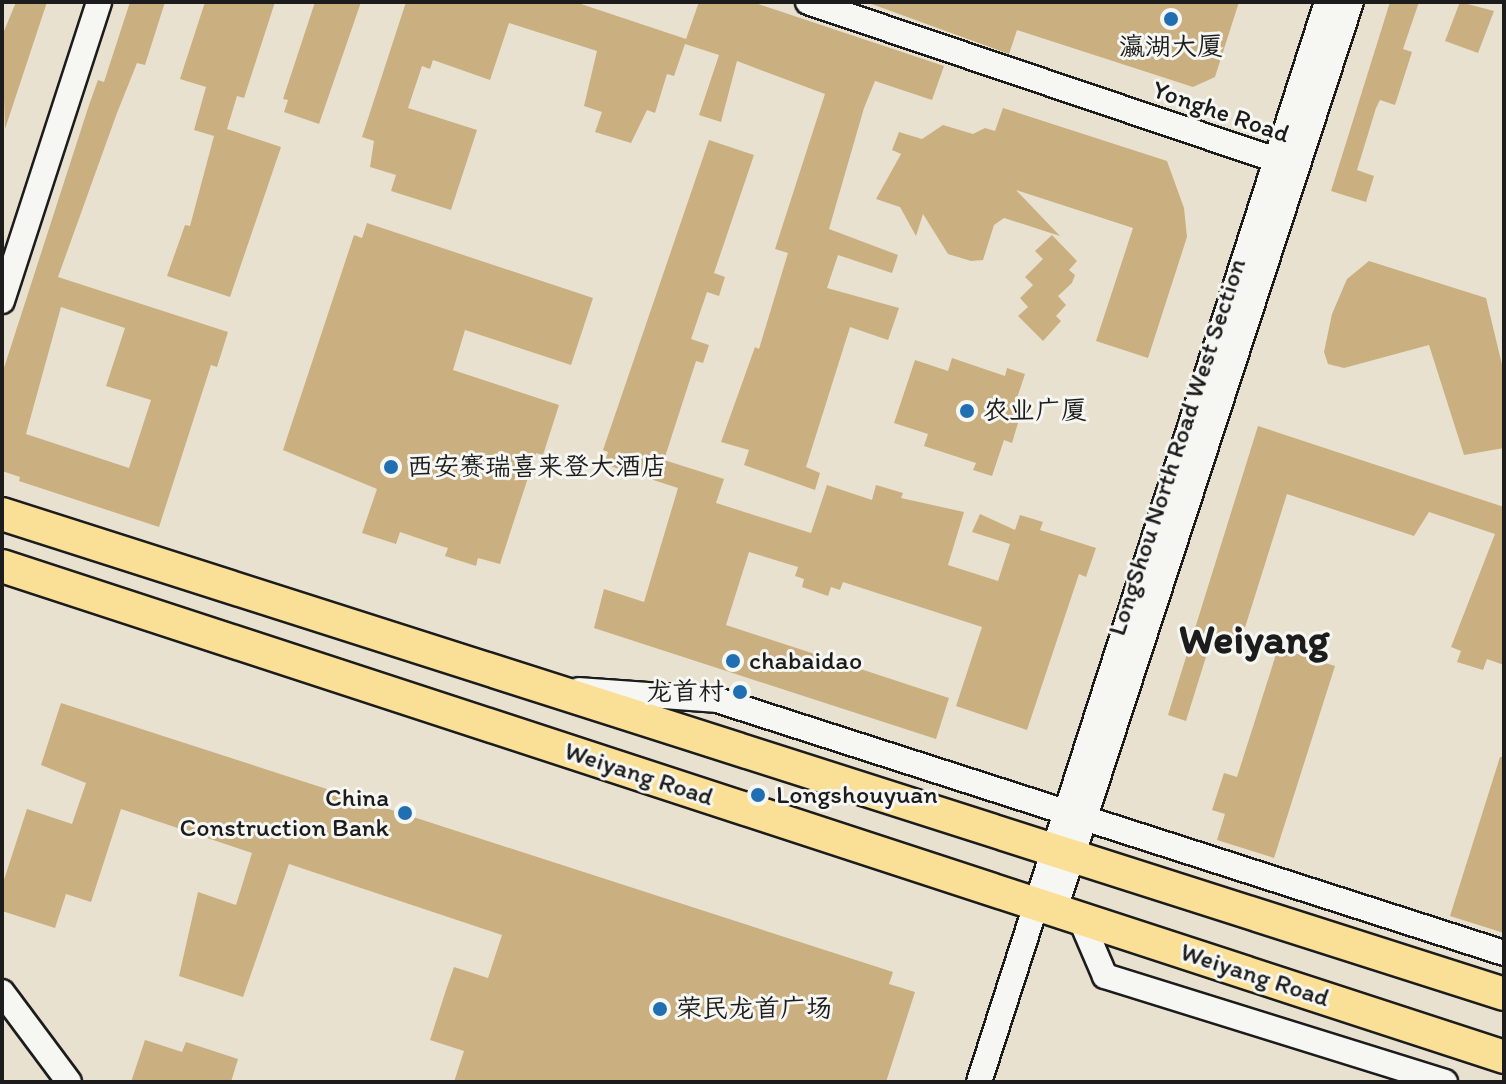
<!DOCTYPE html>
<meta charset="utf-8">
<style>
body{margin:0}
#map{position:relative;width:1506px;height:1084px;overflow:hidden;background:#e9e1d0;font-family:Itim,"LXGW WenKai TC",sans-serif}
div>[style]{position:absolute}
[style*='--x']{left:calc(var(--x)*1px);top:calc(var(--y)*1px);width:calc(var(--w)*1px);rotate:calc(var(--a)*1deg)}
.building>*{inset:0;background:#caaf80}
.roads{filter:drop-shadow(2px 0 #1c1c1c) drop-shadow(-2px 0 #1c1c1c) drop-shadow(0 2px #1c1c1c) drop-shadow(0 -2px #1c1c1c)}
.minor>*{height:24px;margin:-12px;padding:0 12px;transform-origin:12px;border-radius:12px;background:#f6f6f2}
.major>*{height:32px;margin:-16px;padding:0 16px;transform-origin:16px;border-radius:16px;background:#fadf96}
.dots>*{width:22px;height:22px;translate:-50% -50%;box-sizing:border-box;border:4px solid #f6f6f2;border-radius:50%}
span{translate:-50% -50%;white-space:nowrap;text-align:center;line-height:1.15;-webkit-text-stroke:6px #f6f6f2;paint-order:stroke}
.poi-label{font-size:26px;color:#1c1c1c}
.left{translate:0 -50%;text-align:left}
.right{translate:-100% -50%;text-align:right}
.street-label{font-size:26px;color:#1c1c1c}
.town-label{font-size:42px;color:#1c1c1c;font-weight:700}
.frame{position:absolute;inset:0;border:4px solid #1c1c1c;pointer-events:none}
</style>
<div id="map">
<div class="building">
<i style="clip-path:polygon(16px 2px,47px 2px,5px 129px,2px 36px)"></i>
<i style="clip-path:polygon(evenodd,130px 2px,165px 2px,145px 65px,137px 63px,117px 113px,58px 277px,228px 332px,217px 367px,211px 365px,159px 527px,19px 481px,20px 477px,2px 471px,2px 374px,89px 105px,98px 80px,104px 82px,130px 2px,61px 307px,125px 328px,106px 386px,151px 400px,129px 468px,26px 434px,61px 307px)"></i>
<i style="clip-path:polygon(205px 2px,275px 2px,244px 98px,237px 96px,227px 129px,281px 147px,230px 297px,167px 276px,185px 225px,190px 226px,214px 136px,194px 130px,206px 87px,180px 79px)"></i>
<i style="clip-path:polygon(315px 2px,361px 2px,319px 124px,284px 112px,288px 100px,283px 99px)"></i>
<i style="clip-path:polygon(406px 2px,575px 2px,686px 39px,699px 2px,752px 2px,944px 66px,932px 100px,875px 81px,864px 108px,829px 229px,898px 255px,892px 273px,838px 255px,827px 288px,899px 308px,888px 340px,850px 327px,806px 467px,820px 473px,815px 490px,744px 465px,749px 450px,721px 442px,755px 347px,759px 349px,788px 253px,775px 249px,825px 94px,737px 61px,721px 122px,699px 115px,719px 55px,685px 44px,674px 76px,667px 74px,655px 113px,647px 110px,631px 143px,595px 132px,602px 112px,584px 106px,597px 51px,509px 23px,490px 80px,433px 60px,430px 69px,422px 66px,408px 108px,477px 130px,451px 210px,391px 191px,396px 175px,370px 167px,374px 141px,362px 137px)"></i>
<i style="clip-path:polygon(866px 2px,1239px 2px,1215px 77px,1193px 87px,1017px 30px,1009px 54px)"></i>
<i style="clip-path:polygon(1390px 2px,1419px 2px,1403px 49px,1412px 52px,1395px 105px,1380px 100px,1376px 108px,1357px 170px,1374px 176px,1366px 202px,1331px 191px)"></i>
<i style="clip-path:polygon(1460px 2px,1494px 11px,1478px 53px,1445px 41px)"></i>
<i style="clip-path:polygon(1003px 108px,1167px 161px,1184px 208px,1187px 237px,1148px 358px,1096px 341px,1133px 228px,1016px 190px,1060px 236px,1004px 218px,994px 225px,983px 260px,971px 261px,948px 254px,923px 214px,916px 236px,900px 207px,876px 199px,901px 154px,892px 150px,899px 132px,922px 139px,943px 125px,973px 134px,985px 128px,995px 131px)"></i>
<i style="clip-path:polygon(709px 140px,754px 155px,714px 273px,725px 277px,719px 296px,707px 292px,691px 339px,709px 345px,703px 363px,696px 361px,664px 460px,724px 479px,716px 503px,811px 533px,827px 485px,872px 500px,876px 485px,903px 493px,901px 498px,964px 512px,948px 565px,998px 581px,1010px 544px,972px 532px,980px 514px,1015px 530px,1020px 515px,1043px 522px,1040px 530px,1096px 548px,1086px 577px,1079px 574px,1027px 730px,956px 706px,982px 627px,843px 582px,840px 590px,831px 587px,828px 596px,802px 587px,804px 579px,795px 576px,798px 567px,749px 552px,726px 625px,949px 698px,936px 739px,594px 628px,604px 589px,644px 602px,678px 488px,604px 464px,608px 452px,603px 450px)"></i>
<i style="clip-path:polygon(367px 223px,593px 298px,571px 365px,465px 330px,453px 370px,559px 405px,543px 455px,536px 453px,500px 564px,478px 558px,476px 566px,445px 556px,448px 548px,441px 546px,400px 532px,396px 544px,362px 533px,377px 489px,283px 450px,354px 235px,362px 238px)"></i>
<i style="clip-path:polygon(1052px 235px,1077px 261px,1069px 270px,1075px 275px,1072px 283px,1058px 296px,1066px 305px,1056px 316px,1061px 321px,1043px 341px,1018px 316px,1028px 307px,1020px 298px,1033px 285px,1025px 277px,1043px 259px,1035px 251px)"></i>
<i style="clip-path:polygon(1369px 261px,1486px 298px,1504px 373px,1504px 448px,1464px 455px,1429px 345px,1344px 368px,1328px 364px,1324px 352px,1332px 314px,1347px 279px)"></i>
<i style="clip-path:polygon(952px 358px,1005px 376px,1007px 368px,1025px 374px,1013px 410px,1021px 413px,1012px 443px,1004px 440px,992px 476px,973px 470px,976px 463px,924px 446px,928px 434px,894px 423px,915px 360px,948px 371px)"></i>
<i style="clip-path:polygon(1258px 426px,1504px 507px,1504px 665px,1487px 659px,1483px 670px,1457px 662px,1461px 651px,1451px 647px,1495px 534px,1429px 512px,1414px 536px,1287px 494px,1237px 653px,1210px 644px,1186px 721px,1168px 715px)"></i>
<i style="clip-path:polygon(1278px 648px,1335px 666px,1274px 858px,1217px 840px,1225px 814px,1212px 810px,1224px 773px,1237px 777px)"></i>
<i style="clip-path:polygon(61px 703px,893px 972px,889px 984px,915px 992px,886px 1082px,454px 1082px,464px 1051px,430px 1040px,446px 990px,454px 967px,488px 978px,502px 935px,289px 864px,243px 997px,179px 976px,198px 892px,236px 905px,252px 853px,121px 809px,91px 902px,66px 894px,55px 928px,2px 911px,2px 886px,27px 809px,72px 824px,86px 783px,41px 765px)"></i>
<i style="clip-path:polygon(1500px 757px,1504px 757px,1504px 933px,1450px 916px)"></i>
<i style="clip-path:polygon(145px 1040px,182px 1052px,186px 1042px,238px 1059px,231px 1082px,131px 1082px)"></i>
</div>
<div class="roads">
<div class="minor">
<i style="--x:808;--y:2;--w:507;--a:18.65"></i>
<i style="--x:2;--y:301;--w:314;--a:-72"></i>
<i style="--x:579;--y:690;--w:138;--a:4.1"></i>
<i style="--x:717;--y:700;--w:827;--a:17.82"></i>
<i style="--x:1055;--y:909;--w:954;--a:-71.93"></i>
<i style="--x:1080;--y:918;--w:63;--a:66.7"></i>
<i style="--x:1105;--y:976;--w:356;--a:17.3"></i>
<i style="--x:2;--y:992;--w:112;--a:53.3"></i>
<i style="--x:979;--y:1082;--w:1135;--a:-72.14"></i>
</div>
<div class="major">
<i style="--x:2;--y:514;--w:1577;--a:17.72"></i>
<i style="--x:2;--y:566;--w:1580;--a:18.1"></i>
</div>
</div>
<div class="dots">
<i style="left:1171px;top:19px;background:#1f6fb2"></i>
<i style="left:967px;top:411px;background:#1f6fb2"></i>
<i style="left:391px;top:467px;background:#1f6fb2"></i>
<i style="left:733px;top:661px;background:#1f6fb2"></i>
<i style="left:740px;top:692px;background:#1f6fb2"></i>
<i style="left:758px;top:795px;background:#1f6fb2"></i>
<i style="left:405px;top:813px;background:#1f6fb2"></i>
<i style="left:660px;top:1009px;background:#1f6fb2"></i>
</div>
<div class="poi-label">
<span style="left:1171px;top:47px">瀛湖大厦</span>
<span class="left" style="left:983px;top:411px">农业广厦</span>
<span class="left" style="left:407px;top:467px">西安赛瑞喜来登大酒店</span>
<span class="left" style="left:749px;top:661px">chabaidao</span>
<span class="right" style="left:724px;top:692px">龙首村</span>
<span class="left" style="left:776px;top:795px">Longshouyuan</span>
<span class="right" style="left:389px;top:813px">China<br>Construction Bank</span>
<span class="left" style="left:676px;top:1009px">荣民龙首广场</span>
</div>
<div class="street-label">
<span style="left:1221px;top:112px;rotate:19deg">Yonghe Road</span>
<span style="left:1177px;top:447px;rotate:-72deg">LongShou North Road West Section</span>
<span style="left:639px;top:774px;rotate:18deg">Weiyang Road</span>
<span style="left:1255px;top:975px;rotate:18deg">Weiyang Road</span>
</div>
<div class="town-label">
<span style="left:1254px;top:639px">Weiyang</span>
</div>
<div class="frame"></div>
</div>
